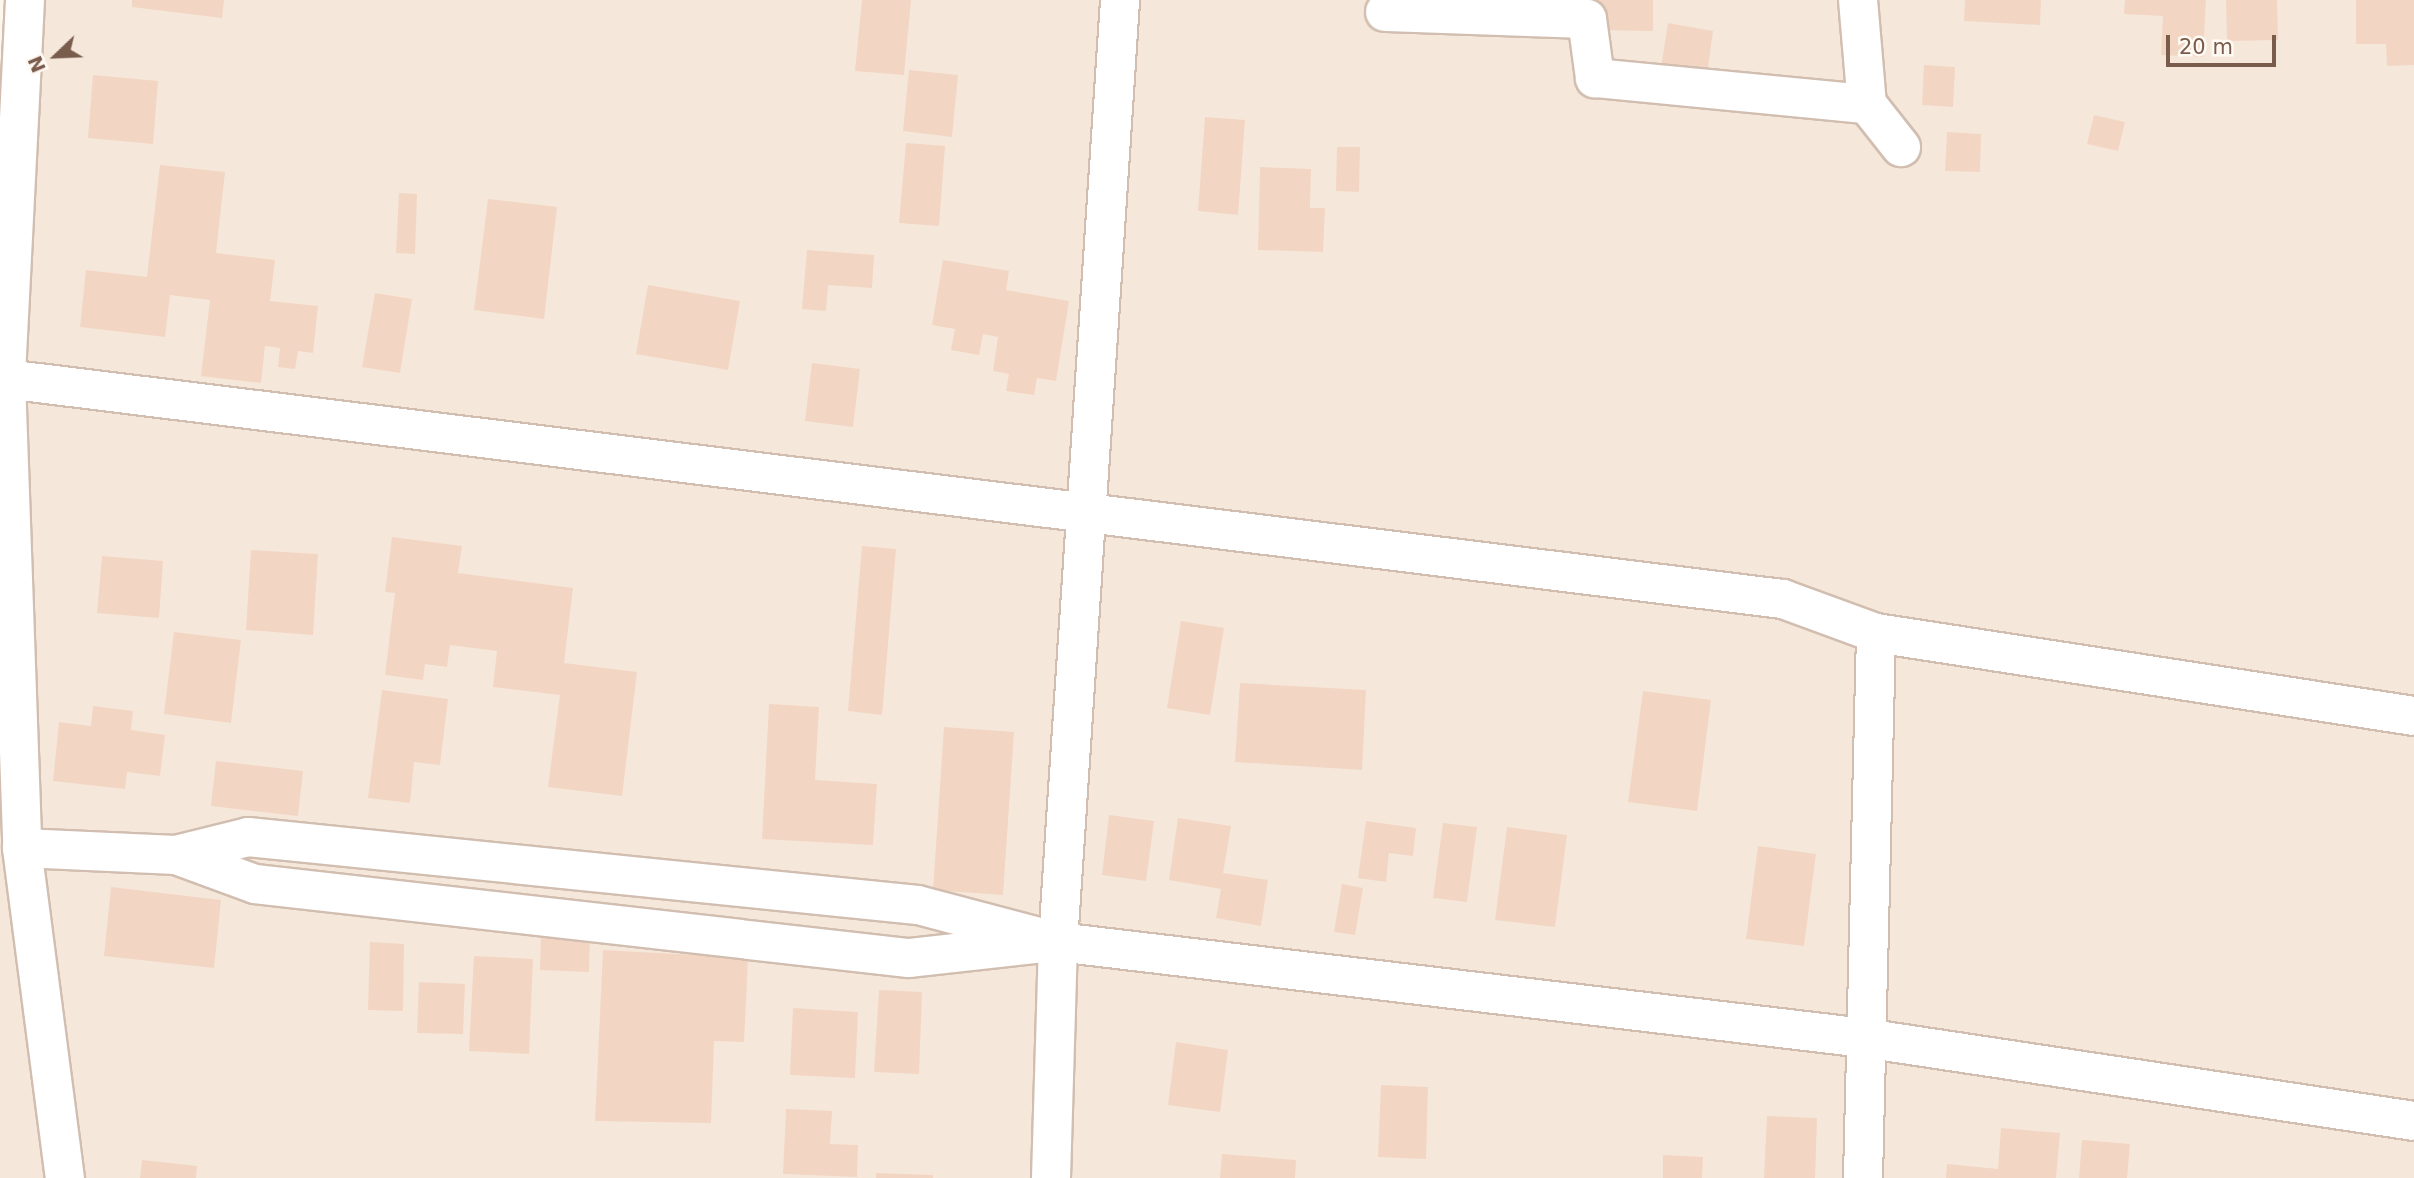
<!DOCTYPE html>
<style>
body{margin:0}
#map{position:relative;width:2414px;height:1178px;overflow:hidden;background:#fdf6ec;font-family:"DejaVu Sans",sans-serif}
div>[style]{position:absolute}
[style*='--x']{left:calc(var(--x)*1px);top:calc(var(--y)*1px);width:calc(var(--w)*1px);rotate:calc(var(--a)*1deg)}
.residential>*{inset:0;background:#f5e8da}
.building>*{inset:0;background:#f3d5c3}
.roads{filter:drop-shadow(2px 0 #d1beb0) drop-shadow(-2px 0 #d1beb0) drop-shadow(0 2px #d1beb0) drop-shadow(0 -2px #d1beb0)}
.minor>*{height:38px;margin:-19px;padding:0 19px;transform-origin:19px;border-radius:19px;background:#fff}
span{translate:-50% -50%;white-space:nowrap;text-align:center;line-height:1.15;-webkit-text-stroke:7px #fffaf3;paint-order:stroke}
.north{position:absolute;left:21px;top:21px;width:70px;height:70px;-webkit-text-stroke:5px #fffaf3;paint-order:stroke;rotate:247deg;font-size:19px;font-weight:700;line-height:28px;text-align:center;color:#7a5c4d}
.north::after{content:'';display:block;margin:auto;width:24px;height:32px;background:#7a5c4d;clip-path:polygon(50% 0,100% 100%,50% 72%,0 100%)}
.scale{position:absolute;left:2166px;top:35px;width:110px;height:32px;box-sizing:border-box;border:4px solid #7a5c4d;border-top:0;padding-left:9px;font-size:21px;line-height:24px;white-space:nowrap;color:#7a5c4d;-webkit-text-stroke:5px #fffaf3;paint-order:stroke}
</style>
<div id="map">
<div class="residential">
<i style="clip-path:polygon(42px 0,2414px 0,2414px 1178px,0 1178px,0 766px)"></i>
</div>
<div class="building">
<i style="clip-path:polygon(132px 0,224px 0,222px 18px,132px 7px)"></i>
<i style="clip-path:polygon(862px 0,911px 0,904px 75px,855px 71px)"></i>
<i style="clip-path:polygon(1592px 0,1653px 0,1653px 31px,1591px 30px)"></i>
<i style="clip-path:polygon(1965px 0,2041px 0,2040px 25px,1964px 21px)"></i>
<i style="clip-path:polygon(2125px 0,2206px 0,2203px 57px,2161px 55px,2163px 16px,2124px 14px)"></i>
<i style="clip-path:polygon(2226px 0,2277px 0,2278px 40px,2227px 41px)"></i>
<i style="clip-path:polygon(2356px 0,2414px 0,2414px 65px,2387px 66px,2386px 44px,2356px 44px)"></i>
<i style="clip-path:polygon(1668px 23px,1713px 31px,1706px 82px,1660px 74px)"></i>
<i style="clip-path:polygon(1924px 65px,1955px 67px,1953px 107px,1922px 105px)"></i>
<i style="clip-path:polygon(909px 70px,958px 75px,952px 137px,903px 131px)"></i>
<i style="clip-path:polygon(93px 75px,158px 81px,153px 144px,88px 138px)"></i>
<i style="clip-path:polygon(2094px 115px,2125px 122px,2118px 151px,2087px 144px)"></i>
<i style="clip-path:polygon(1205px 117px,1245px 120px,1238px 215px,1198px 211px)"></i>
<i style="clip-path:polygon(1947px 132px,1981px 134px,1980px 172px,1945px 171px)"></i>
<i style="clip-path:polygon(906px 143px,945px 146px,939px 226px,899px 223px)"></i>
<i style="clip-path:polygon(1337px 147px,1360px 147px,1359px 192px,1336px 191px)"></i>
<i style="clip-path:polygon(160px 165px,225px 172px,216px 253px,275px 260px,270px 301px,318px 306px,313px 353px,298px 351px,295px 369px,278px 367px,280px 348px,265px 346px,261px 383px,201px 376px,210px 300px,170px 295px,165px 337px,80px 327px,86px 270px,147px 277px)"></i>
<i style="clip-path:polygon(1260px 167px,1311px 169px,1310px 208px,1325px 208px,1323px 252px,1258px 250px)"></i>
<i style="clip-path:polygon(399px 193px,417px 194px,415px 254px,396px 253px)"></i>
<i style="clip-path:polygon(488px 199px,557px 207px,544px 319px,474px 310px)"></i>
<i style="clip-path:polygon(807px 250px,874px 255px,872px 288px,828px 285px,826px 311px,802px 309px)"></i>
<i style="clip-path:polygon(943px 260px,1009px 271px,1006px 290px,1069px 301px,1056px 381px,1037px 378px,1034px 395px,1006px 391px,1009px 374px,993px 371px,998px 337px,983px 334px,979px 355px,951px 350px,955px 329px,932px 325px)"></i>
<i style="clip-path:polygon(648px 285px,740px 301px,728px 370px,636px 354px)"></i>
<i style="clip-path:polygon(375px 293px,412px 299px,400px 373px,362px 367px)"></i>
<i style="clip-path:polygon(812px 363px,860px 369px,853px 427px,805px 421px)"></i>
<i style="clip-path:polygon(392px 537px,462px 546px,458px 573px,573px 588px,564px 663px,637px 672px,622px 796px,548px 787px,560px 695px,493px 687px,497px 651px,450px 645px,447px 667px,425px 664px,423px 680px,385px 675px,395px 593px,385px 592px)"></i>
<i style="clip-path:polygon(862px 546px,896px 549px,882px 715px,848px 711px)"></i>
<i style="clip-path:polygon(251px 550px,318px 554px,313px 635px,246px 630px)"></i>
<i style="clip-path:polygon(102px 556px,163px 561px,159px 618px,97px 613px)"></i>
<i style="clip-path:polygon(1181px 621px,1224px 628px,1210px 715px,1167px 708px)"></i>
<i style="clip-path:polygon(174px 632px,241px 640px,231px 723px,164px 714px)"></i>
<i style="clip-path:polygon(1240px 683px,1366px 690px,1362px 770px,1235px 762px)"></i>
<i style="clip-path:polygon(382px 690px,448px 699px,440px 765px,414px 762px,410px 803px,368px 798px)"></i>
<i style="clip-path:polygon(1643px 691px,1711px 700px,1697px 811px,1628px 802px)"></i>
<i style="clip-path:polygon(769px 704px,819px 707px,815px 780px,877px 784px,873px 845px,762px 839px)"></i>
<i style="clip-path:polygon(93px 706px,133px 711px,131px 730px,165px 735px,160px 776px,127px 772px,125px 789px,53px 781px,59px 722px,91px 726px)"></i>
<i style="clip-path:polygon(944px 727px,1014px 732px,1003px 895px,933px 890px)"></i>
<i style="clip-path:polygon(216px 761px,303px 771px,298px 816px,211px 806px)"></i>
<i style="clip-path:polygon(1109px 815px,1154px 821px,1146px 881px,1102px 875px)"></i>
<i style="clip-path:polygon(1178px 818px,1231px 826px,1223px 873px,1268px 880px,1261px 926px,1216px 918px,1221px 889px,1169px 880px)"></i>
<i style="clip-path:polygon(1366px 821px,1416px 828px,1413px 856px,1389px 853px,1386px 882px,1358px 878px)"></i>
<i style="clip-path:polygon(1443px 823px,1477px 827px,1467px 902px,1433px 898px)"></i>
<i style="clip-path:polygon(1507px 827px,1567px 835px,1555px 927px,1495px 920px)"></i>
<i style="clip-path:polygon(1758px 846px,1816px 854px,1804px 946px,1746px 939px)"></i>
<i style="clip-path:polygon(1342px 884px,1363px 888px,1355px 935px,1334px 932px)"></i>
<i style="clip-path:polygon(111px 887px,221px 900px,214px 968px,104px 956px)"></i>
<i style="clip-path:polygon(541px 930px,590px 932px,589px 972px,540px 970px)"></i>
<i style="clip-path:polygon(370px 942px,404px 944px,403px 1011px,368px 1010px)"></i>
<i style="clip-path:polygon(603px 950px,748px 958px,744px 1042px,714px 1041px,711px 1123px,595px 1121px)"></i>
<i style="clip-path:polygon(474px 956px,533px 959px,529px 1054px,469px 1051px)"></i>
<i style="clip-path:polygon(419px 982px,465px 984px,463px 1034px,417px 1033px)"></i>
<i style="clip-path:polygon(879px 990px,922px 992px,919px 1074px,874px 1072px)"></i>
<i style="clip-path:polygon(793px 1008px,858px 1012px,855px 1078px,790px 1075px)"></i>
<i style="clip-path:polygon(1176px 1042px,1228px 1050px,1220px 1112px,1168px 1105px)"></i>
<i style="clip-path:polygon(1381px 1085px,1428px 1087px,1426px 1159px,1378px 1157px)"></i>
<i style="clip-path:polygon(786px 1109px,832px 1111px,830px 1144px,858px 1145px,857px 1177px,783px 1174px)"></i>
<i style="clip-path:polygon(1767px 1116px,1817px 1118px,1815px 1178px,1764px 1178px)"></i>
<i style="clip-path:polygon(2001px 1128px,2060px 1133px,2056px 1178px,1946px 1178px,1947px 1164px,1998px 1169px)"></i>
<i style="clip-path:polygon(2082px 1140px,2130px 1144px,2127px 1178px,2079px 1178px)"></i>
<i style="clip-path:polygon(1222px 1154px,1296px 1160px,1295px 1178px,1220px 1178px)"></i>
<i style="clip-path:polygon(1663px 1155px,1703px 1157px,1702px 1178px,1663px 1178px)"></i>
<i style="clip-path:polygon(142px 1160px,197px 1166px,196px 1178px,140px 1178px)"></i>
<i style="clip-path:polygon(876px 1173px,933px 1175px,933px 1178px,876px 1178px)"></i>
</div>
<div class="roads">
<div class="minor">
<i style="--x:25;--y:0;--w:379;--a:92.9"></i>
<i style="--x:6;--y:379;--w:469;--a:88"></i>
<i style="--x:22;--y:848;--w:333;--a:82.6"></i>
<i style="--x:1858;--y:0;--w:104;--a:85.1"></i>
<i style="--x:1867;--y:104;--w:55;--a:51.7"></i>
<i style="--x:1385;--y:12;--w:202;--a:2"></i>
<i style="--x:1587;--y:19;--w:60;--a:82.3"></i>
<i style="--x:1595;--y:78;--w:273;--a:5.5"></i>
<i style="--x:6;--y:379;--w:1791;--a:7.06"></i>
<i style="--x:1783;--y:599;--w:99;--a:20.1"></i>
<i style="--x:1876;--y:633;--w:544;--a:8.77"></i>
<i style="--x:22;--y:848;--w:154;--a:2.6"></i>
<i style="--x:176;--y:855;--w:74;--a:-14"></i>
<i style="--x:248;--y:837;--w:673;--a:5.8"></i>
<i style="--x:918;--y:905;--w:145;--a:14.8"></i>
<i style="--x:1058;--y:942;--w:812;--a:6.79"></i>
<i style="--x:1864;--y:1038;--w:556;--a:8.58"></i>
<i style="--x:176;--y:855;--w:84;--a:20.2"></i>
<i style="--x:255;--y:884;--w:658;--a:6.46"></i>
<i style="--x:909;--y:958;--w:127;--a:-6.3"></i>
<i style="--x:1051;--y:1178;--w:236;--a:-88.3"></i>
<i style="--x:1058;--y:942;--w:944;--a:-86.23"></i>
<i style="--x:1863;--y:1178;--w:545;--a:-88.63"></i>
</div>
</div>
<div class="north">N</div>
<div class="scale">20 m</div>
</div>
